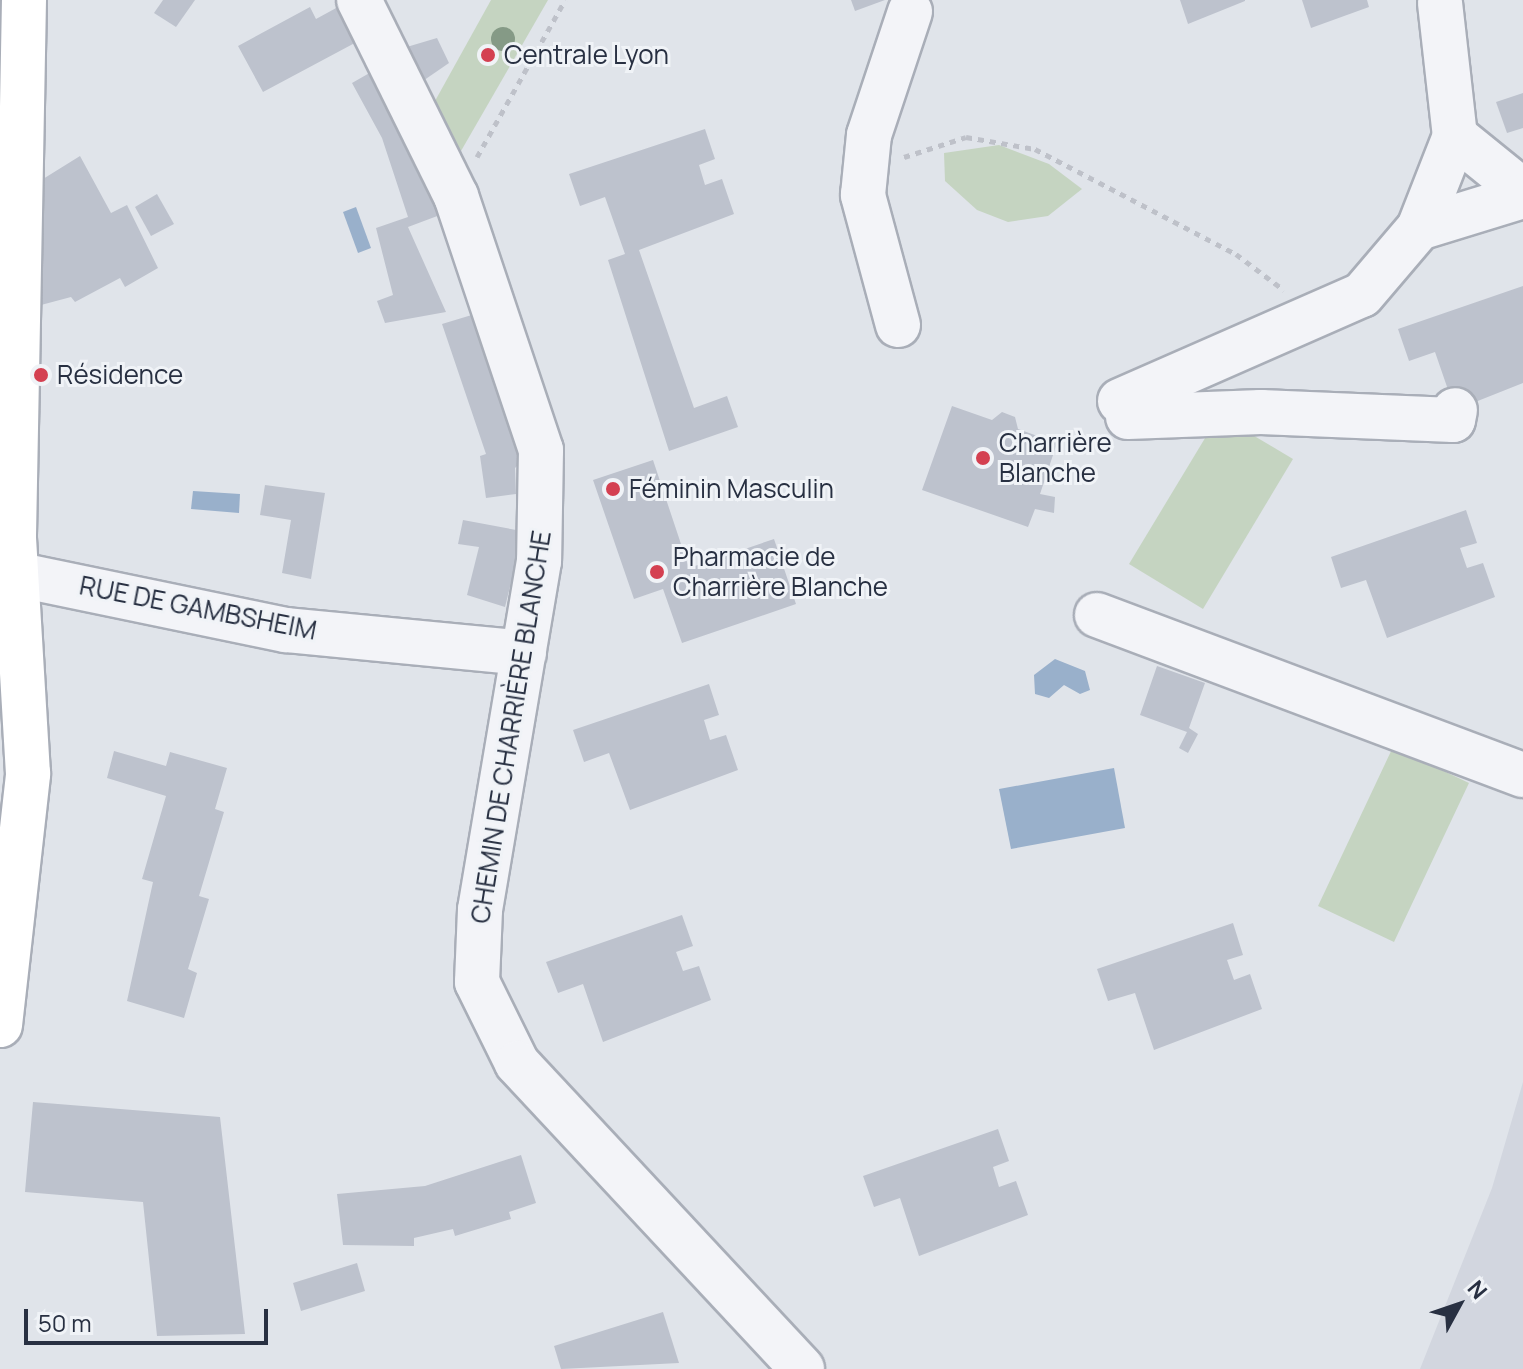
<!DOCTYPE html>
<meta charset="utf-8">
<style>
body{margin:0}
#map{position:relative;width:1523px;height:1369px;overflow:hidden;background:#e0e4ea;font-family:Manrope,sans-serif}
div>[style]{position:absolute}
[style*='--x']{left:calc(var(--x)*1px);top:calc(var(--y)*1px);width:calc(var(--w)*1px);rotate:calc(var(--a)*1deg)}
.built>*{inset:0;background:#d2d6df}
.green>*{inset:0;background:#c5d4c1}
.water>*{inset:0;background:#99b0cb}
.building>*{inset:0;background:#bdc2cd}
.path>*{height:5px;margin-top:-2.5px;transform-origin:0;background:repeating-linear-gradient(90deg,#bec1c9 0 6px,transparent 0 12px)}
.roads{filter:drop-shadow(2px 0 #a9aeb8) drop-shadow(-2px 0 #a9aeb8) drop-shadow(0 2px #a9aeb8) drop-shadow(0 -2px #a9aeb8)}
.minor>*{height:44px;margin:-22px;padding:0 22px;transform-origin:22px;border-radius:22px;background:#f3f4f8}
.major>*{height:44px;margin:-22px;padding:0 22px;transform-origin:22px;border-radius:22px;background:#fff}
.trees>*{width:24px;height:24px;margin:-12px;border-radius:50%;background:#859a86}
.dots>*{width:22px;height:22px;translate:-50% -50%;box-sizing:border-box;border:4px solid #f0f3f7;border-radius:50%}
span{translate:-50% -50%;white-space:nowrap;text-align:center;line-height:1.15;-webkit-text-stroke:6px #f0f3f7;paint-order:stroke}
.poi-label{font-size:26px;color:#283042}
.left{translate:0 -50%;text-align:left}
.street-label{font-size:26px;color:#283042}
.north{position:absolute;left:1419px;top:1265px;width:80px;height:80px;-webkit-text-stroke:6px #f0f3f7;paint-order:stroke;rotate:50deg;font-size:22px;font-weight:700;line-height:32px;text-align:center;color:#283042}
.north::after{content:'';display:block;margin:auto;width:28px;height:36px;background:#283042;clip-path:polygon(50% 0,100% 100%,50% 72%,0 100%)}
.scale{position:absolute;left:24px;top:1309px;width:244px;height:36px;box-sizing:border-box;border:4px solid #283042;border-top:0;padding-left:10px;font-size:24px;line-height:28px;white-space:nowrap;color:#283042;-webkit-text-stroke:6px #f0f3f7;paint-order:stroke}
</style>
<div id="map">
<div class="built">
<i style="clip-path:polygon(1523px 1082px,1523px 1369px,1420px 1369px,1492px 1188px)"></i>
</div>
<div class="green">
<i style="clip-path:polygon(491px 0,548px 0,461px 151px,430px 110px)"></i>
<i style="clip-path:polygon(999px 145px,1049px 164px,1082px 189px,1048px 216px,1008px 222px,977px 210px,945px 181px,944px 153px)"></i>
<i style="clip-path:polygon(1219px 415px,1293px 459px,1203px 609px,1129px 564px)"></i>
<i style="clip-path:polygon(1393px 747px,1469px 783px,1394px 942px,1318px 906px)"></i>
</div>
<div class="water">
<i style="clip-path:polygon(356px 207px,371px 248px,358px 253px,343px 212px)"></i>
<i style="clip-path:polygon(193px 491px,240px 494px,239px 513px,191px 509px)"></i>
<i style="clip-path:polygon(1055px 659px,1085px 671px,1090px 690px,1080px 694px,1064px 685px,1049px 698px,1035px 694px,1034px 675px)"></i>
<i style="clip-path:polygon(1114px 768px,1125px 828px,1011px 849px,999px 789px)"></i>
</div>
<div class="building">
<i style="clip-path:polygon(163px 0,195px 0,176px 27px,154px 13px)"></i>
<i style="clip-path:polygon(851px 0,885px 0,855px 11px)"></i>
<i style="clip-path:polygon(1180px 0,1245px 0,1245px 1px,1188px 24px)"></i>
<i style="clip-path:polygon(1302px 0,1367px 0,1369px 7px,1311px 28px)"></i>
<i style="clip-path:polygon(349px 1px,366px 37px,263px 92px,238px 46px,310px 7px,316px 19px)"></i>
<i style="clip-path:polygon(437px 38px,449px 63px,417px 85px,400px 49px)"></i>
<i style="clip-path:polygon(380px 67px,440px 215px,408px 227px,446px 312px,385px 323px,377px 301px,393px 295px,376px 228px,408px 217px,382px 138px,352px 83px)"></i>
<i style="clip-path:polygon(1523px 93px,1523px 128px,1507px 133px,1496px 102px)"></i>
<i style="clip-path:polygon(705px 129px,715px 159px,699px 165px,705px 185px,722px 179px,734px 214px,639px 250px,694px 408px,727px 396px,738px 427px,669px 451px,608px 260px,625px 254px,605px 197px,580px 206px,569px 174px)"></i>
<i style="clip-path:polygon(80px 156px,111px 213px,127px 205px,158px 268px,125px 287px,120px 278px,75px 302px,71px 297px,41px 305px,43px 179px)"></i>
<i style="clip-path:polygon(157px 194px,174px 224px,151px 236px,135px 207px)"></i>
<i style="clip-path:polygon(1523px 286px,1523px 383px,1455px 410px,1435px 352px,1409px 361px,1398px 329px)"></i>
<i style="clip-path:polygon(475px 314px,522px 461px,515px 468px,516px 494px,486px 498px,480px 456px,486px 454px,442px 324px)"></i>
<i style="clip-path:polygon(952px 406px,992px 420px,1002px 412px,1015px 417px,1018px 429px,1057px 443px,1040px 494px,1055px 497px,1054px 513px,1035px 509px,1028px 527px,922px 490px)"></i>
<i style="clip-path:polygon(653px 460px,689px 568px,774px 539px,796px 604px,682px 643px,663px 589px,634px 599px,593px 480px)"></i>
<i style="clip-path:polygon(265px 485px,325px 493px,311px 579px,282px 573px,291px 520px,260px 515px)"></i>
<i style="clip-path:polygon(1466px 510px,1477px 543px,1460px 548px,1467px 568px,1483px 563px,1495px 597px,1387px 638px,1366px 580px,1341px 588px,1331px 557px)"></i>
<i style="clip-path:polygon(463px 520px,516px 530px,522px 538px,505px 607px,467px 595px,479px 547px,458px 544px)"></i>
<i style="clip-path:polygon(1157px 666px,1205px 683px,1189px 728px,1198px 734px,1188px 753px,1179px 748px,1187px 732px,1140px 715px)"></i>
<i style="clip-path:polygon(709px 684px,719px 715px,704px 720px,710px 740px,726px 735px,738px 770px,630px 810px,609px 753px,584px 762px,573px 730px)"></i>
<i style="clip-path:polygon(114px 751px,166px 766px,170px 752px,227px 768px,215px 809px,224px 812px,199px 896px,209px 899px,188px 969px,197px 973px,184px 1018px,127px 1001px,153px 882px,142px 879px,166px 796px,107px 778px)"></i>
<i style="clip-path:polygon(682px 915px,693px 946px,676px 952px,683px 971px,699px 966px,711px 1000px,603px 1042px,583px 984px,558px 993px,546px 962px)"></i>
<i style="clip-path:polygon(1233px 923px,1243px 955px,1227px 960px,1234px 980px,1250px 974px,1262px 1009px,1154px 1050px,1135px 993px,1108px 1001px,1097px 969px)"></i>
<i style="clip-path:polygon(33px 1102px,220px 1117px,245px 1334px,157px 1336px,143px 1202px,25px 1192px)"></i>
<i style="clip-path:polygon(998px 1129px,1009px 1161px,993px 1167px,999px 1187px,1016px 1181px,1028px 1215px,919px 1256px,900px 1198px,874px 1207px,863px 1176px)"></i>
<i style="clip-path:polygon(521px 1155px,536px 1203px,509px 1212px,511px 1219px,455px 1236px,453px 1229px,414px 1238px,414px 1246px,343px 1245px,337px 1194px,425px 1186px)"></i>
<i style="clip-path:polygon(357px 1263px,365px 1291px,301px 1311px,293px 1283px)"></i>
<i style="clip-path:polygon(663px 1312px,679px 1363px,561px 1369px,554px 1346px)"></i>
</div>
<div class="path">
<i style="--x:477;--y:157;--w:180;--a:-60.7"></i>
<i style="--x:904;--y:157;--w:65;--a:-17.9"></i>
<i style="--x:966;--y:137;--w:70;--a:9.9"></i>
<i style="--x:1035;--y:149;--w:227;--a:27.6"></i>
<i style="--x:1236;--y:254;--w:60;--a:36.9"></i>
</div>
<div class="roads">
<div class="minor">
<i style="--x:359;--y:0;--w:219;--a:63.7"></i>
<i style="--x:456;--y:196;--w:268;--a:71.5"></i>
<i style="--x:541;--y:450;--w:111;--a:91"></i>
<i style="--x:539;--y:561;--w:354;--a:99.6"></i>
<i style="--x:480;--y:910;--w:72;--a:92.4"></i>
<i style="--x:477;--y:982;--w:90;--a:63.7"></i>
<i style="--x:517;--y:1063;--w:418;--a:47"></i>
<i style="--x:1440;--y:3;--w:134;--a:83.6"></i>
<i style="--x:1455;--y:136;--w:87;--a:39"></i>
<i style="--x:1419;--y:228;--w:109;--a:-17.1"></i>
<i style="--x:898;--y:325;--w:135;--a:-105.1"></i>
<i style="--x:863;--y:195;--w:60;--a:-84.3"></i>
<i style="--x:869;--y:135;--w:130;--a:-71.6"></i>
<i style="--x:1120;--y:401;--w:264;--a:-23.7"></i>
<i style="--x:1362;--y:295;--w:88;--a:-49.6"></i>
<i style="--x:1419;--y:228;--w:99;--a:-68.6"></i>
<i style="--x:1128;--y:417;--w:133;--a:-2.2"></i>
<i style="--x:1261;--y:412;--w:192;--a:2.4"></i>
<i style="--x:1453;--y:420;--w:10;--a:-79"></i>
<i style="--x:15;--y:574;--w:277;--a:11.7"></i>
<i style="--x:286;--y:630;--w:239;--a:5.5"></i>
<i style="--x:1097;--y:615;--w:455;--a:20.6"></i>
</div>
<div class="major">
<i style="--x:0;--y:1025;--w:253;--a:-83.6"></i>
<i style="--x:28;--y:774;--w:239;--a:-93.4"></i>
<i style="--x:14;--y:535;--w:535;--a:-88.93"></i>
</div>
</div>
<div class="trees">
<i style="left:503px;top:39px"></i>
</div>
<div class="dots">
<i style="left:488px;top:55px;background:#d44051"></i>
<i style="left:41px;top:375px;background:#d44051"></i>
<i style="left:983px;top:458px;background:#d44051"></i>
<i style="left:613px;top:489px;background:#d44051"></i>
<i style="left:657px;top:572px;background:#d44051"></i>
</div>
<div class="poi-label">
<span class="left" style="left:504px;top:55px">Centrale Lyon</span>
<span class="left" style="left:57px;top:375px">Résidence</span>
<span class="left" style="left:999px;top:458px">Charrière<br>Blanche</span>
<span class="left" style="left:629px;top:489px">Féminin Masculin</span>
<span class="left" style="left:673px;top:572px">Pharmacie de<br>Charrière Blanche</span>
</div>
<div class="street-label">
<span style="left:198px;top:608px;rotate:11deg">RUE DE GAMBSHEIM</span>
<span style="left:511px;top:727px;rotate:-81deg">CHEMIN DE CHARRIÈRE BLANCHE</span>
</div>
<div class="north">N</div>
<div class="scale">50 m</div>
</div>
